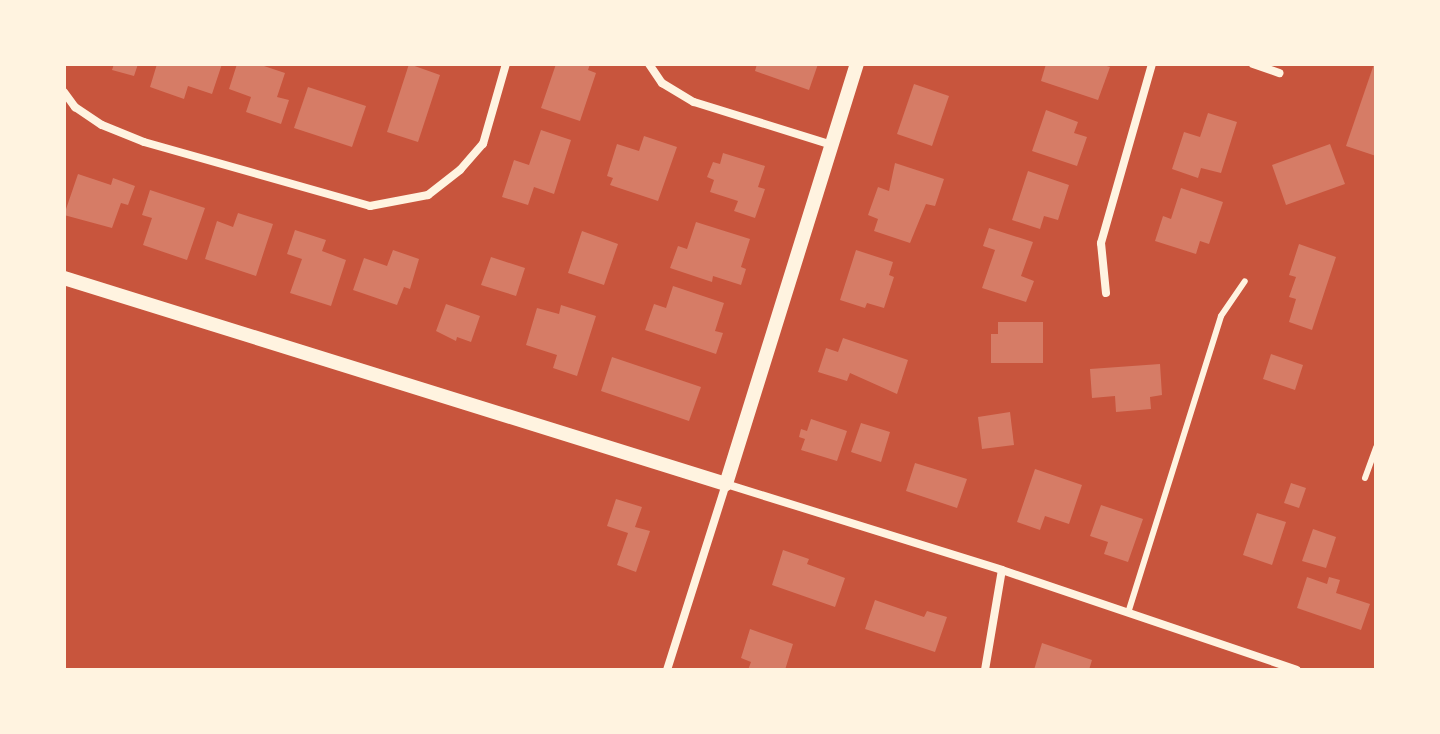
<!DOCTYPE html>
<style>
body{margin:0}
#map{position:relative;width:1440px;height:734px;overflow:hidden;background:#c8553d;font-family:"DejaVu Sans",sans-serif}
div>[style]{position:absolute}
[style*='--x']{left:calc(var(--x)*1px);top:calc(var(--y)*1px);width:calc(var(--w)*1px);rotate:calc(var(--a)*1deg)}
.building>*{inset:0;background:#d67c66}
.service>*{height:6px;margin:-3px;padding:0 3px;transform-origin:3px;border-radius:3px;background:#fff3e0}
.minor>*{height:8px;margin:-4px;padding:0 4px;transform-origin:4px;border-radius:4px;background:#fff3e0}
.tertiary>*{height:14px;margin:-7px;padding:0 7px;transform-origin:7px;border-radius:7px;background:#fff3e0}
span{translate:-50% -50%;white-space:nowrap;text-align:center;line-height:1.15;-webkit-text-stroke:8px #fff3e0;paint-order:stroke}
.frame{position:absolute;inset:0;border:66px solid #fff3e0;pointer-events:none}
</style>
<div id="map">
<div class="building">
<i style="clip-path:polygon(114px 64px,138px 64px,134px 76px,112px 70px)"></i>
<i style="clip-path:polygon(157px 64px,222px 64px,212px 94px,188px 86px,184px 99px,150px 87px)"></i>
<i style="clip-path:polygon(237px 64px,258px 64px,285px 73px,277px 97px,289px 100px,281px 124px,246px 112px,251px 97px,229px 89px)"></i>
<i style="clip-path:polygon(409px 64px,440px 75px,418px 142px,387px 132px)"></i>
<i style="clip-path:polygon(556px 64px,590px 64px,588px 70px,596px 73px,580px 121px,541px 108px)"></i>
<i style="clip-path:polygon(757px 64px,818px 64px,809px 90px,755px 71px)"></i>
<i style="clip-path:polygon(1046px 64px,1100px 64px,1110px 67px,1098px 100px,1041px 81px)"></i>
<i style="clip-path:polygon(1374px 64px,1376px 64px,1376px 156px,1346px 146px)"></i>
<i style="clip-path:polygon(914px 84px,949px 96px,932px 146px,897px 134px)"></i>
<i style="clip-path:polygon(308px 87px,366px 106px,352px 147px,294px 128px)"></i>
<i style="clip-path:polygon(1046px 110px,1078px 122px,1074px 133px,1087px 137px,1077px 166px,1032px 151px)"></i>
<i style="clip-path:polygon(1208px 113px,1237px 122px,1221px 173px,1201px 168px,1198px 178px,1172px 169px,1184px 132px,1200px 137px)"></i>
<i style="clip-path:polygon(541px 130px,571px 140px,554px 194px,534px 187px,528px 205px,502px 197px,514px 160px,529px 165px)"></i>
<i style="clip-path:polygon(644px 136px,677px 147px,658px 201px,610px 185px,613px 178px,607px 176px,617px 144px,639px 151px)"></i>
<i style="clip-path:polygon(1330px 144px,1345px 184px,1286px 205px,1272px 165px)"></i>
<i style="clip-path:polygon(723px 153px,765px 166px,758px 187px,765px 189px,755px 218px,734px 211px,738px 201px,710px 192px,714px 180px,707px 177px,713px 162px,720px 164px)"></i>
<i style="clip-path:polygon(895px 163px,944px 179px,935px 206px,926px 204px,910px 243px,874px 231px,878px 219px,868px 215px,878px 187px,889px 191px)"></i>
<i style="clip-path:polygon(1028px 171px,1069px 185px,1058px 220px,1044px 216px,1040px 229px,1012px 220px)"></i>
<i style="clip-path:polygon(78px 174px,111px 185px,113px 178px,135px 186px,128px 205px,121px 203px,112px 228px,64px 215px)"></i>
<i style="clip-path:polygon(1181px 188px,1223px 202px,1209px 244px,1200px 241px,1196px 254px,1155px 241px,1163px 216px,1171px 219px)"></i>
<i style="clip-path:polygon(150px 190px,205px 208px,187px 260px,143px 245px,152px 218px,142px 215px)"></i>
<i style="clip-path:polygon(238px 213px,273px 224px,256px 276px,205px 259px,217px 221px,233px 227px)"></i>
<i style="clip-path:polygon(696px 222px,750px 239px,741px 267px,746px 269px,741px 285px,713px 276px,712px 282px,670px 268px,678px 246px,687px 249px)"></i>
<i style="clip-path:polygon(989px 228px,1033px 242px,1021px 276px,1034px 281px,1026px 302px,982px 288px,995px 250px,983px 246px)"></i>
<i style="clip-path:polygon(295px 230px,326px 240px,322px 251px,346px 260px,331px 306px,290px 293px,302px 259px,287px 254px)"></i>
<i style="clip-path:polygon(582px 231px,618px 244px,604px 285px,568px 273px)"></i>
<i style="clip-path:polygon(1299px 244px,1336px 257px,1312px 330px,1289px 322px,1296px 299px,1289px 297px,1296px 277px,1289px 275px)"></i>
<i style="clip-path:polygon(393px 250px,419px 259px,410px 289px,404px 287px,397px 305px,353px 290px,364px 258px,387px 266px)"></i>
<i style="clip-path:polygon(856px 250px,893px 262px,889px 275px,894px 277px,884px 308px,867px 303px,865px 308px,840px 300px)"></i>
<i style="clip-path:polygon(491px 257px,525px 268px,516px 296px,481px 285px)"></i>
<i style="clip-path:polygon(673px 286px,724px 303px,715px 331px,723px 333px,716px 354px,645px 330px,654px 304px,666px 308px)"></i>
<i style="clip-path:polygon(446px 304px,480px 316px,471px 342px,457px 337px,456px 341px,436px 331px)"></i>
<i style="clip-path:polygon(561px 305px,596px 316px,577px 376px,553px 368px,557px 355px,526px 345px,537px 308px,559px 314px)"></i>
<i style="clip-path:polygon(998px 322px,1043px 322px,1043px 363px,991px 363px,991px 334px,998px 334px)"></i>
<i style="clip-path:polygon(843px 338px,908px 360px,897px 394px,850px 373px,847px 381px,818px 372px,826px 348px,838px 352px)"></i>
<i style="clip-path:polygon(1271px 354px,1303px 365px,1295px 390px,1263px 379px)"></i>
<i style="clip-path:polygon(612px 357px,701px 387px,689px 421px,601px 391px)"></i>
<i style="clip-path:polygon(1160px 364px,1162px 395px,1150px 397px,1151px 409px,1116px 412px,1115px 396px,1092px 398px,1090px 369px)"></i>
<i style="clip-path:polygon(1010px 412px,1014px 445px,982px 449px,978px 417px)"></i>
<i style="clip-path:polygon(811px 419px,847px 431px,837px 461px,801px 450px,805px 439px,799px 437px,801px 429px,807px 431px)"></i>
<i style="clip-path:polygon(861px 423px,890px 432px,881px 462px,851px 452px)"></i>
<i style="clip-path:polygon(915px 463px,967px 479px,957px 508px,906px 491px)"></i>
<i style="clip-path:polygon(1035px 469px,1082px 485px,1069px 524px,1045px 516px,1040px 530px,1017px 522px)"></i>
<i style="clip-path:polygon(1291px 483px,1306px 488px,1299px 508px,1284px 503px)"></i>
<i style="clip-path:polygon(616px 499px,642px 507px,635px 527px,650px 531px,636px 572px,617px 565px,628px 533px,607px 526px)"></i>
<i style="clip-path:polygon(1101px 505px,1143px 519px,1128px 562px,1104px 554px,1108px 542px,1090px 536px)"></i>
<i style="clip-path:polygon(1257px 513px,1286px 522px,1272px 565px,1243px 555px)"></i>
<i style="clip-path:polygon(1313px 529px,1336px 537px,1326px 568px,1302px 561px)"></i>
<i style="clip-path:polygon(783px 550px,809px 559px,807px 564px,845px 578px,835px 607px,772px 585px)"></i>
<i style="clip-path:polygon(1307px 577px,1327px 584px,1329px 577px,1340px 580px,1336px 593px,1370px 604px,1361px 630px,1297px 608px)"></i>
<i style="clip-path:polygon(875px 600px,924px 617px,927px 611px,947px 617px,935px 652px,865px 629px)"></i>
<i style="clip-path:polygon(750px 629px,793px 644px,785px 670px,748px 670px,751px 662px,741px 658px)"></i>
<i style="clip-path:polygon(1042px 643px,1092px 660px,1089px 670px,1034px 670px)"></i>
</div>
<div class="service">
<i style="--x:1365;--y:478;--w:33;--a:-70"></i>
<i style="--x:1128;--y:613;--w:311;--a:-72.6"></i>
<i style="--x:1221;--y:316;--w:42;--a:-55.6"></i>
</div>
<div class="minor">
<i style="--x:649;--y:64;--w:23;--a:56"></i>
<i style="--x:662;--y:83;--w:37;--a:31"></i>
<i style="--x:694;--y:102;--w:145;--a:17.3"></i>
<i style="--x:1253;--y:64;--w:28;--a:19"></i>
<i style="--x:64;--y:92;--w:19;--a:54"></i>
<i style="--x:75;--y:107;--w:32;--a:34"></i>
<i style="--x:102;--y:125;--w:45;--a:22"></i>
<i style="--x:144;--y:142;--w:235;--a:15.8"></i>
<i style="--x:370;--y:206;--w:59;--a:-10.7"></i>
<i style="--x:428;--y:195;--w:41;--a:-38"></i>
<i style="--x:460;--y:170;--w:35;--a:-49"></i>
<i style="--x:483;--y:144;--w:83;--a:-74"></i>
<i style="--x:1106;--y:293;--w:50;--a:-95.7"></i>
<i style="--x:1101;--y:243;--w:186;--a:-74.1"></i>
<i style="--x:667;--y:670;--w:195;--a:-72.4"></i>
<i style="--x:726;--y:484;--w:289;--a:17.3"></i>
<i style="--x:1002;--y:570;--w:311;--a:18.7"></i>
<i style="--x:985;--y:670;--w:101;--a:-80.4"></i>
</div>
<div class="tertiary">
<i style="--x:64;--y:278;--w:693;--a:17.29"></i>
<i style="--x:726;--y:484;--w:440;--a:-72.7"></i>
</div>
<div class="frame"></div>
</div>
